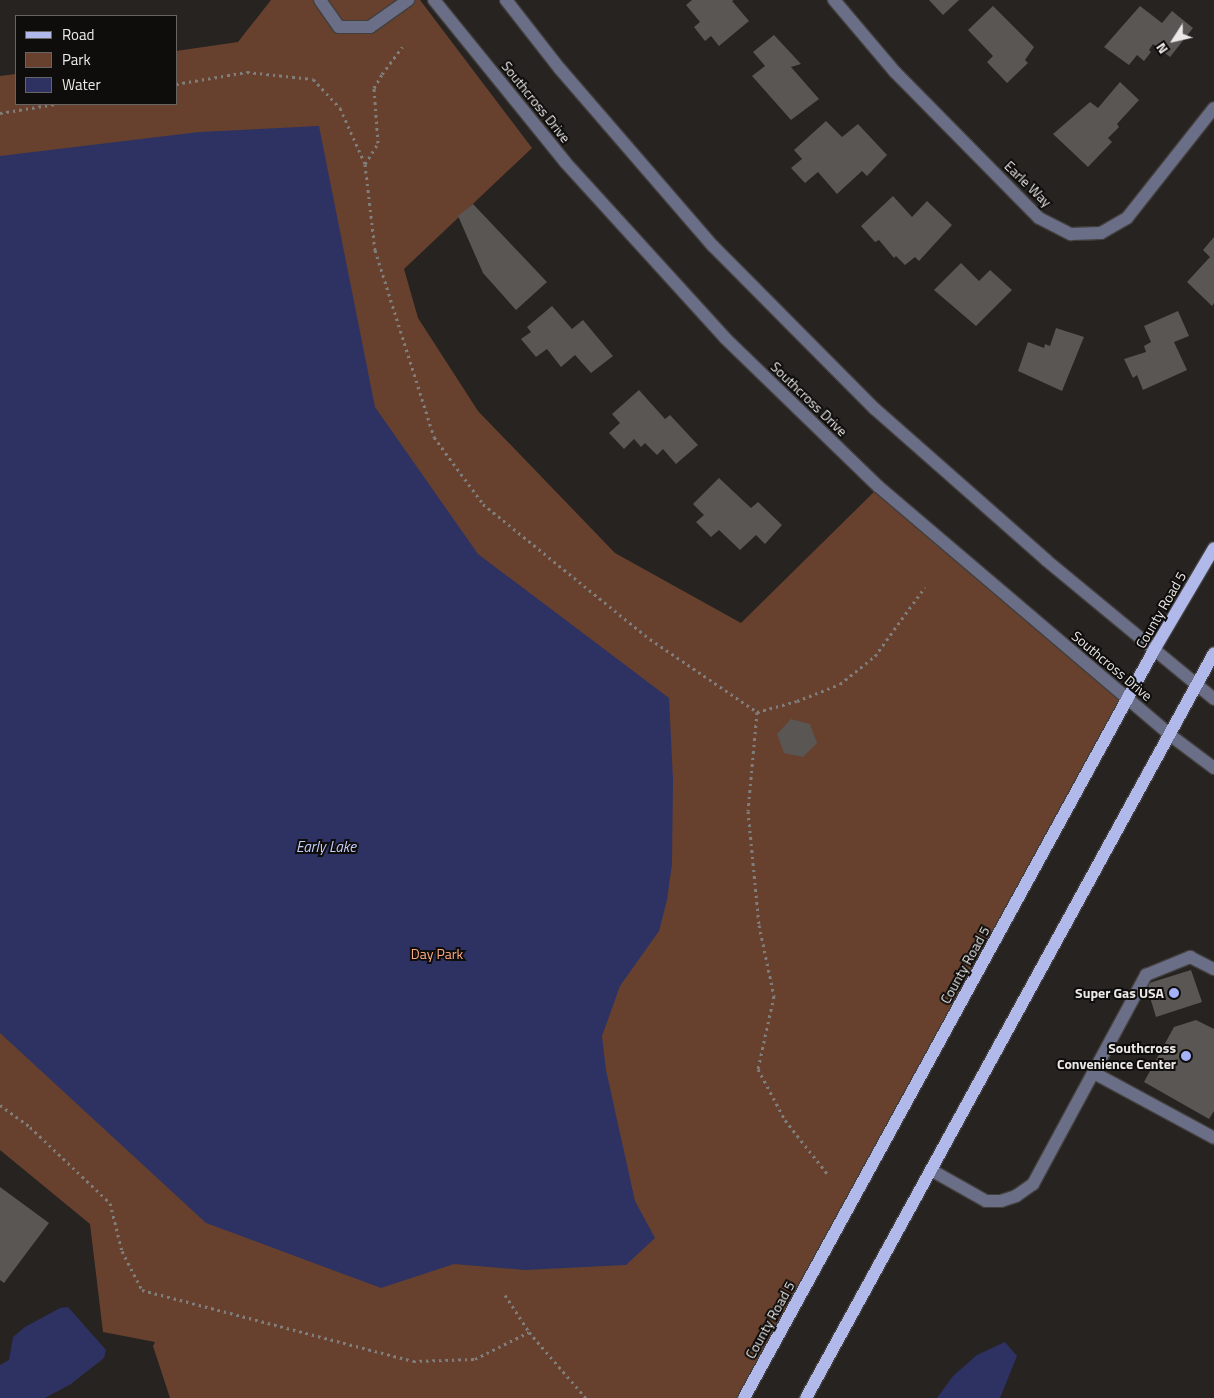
<!DOCTYPE html>
<style>
body{margin:0}
#map{position:relative;width:1214px;height:1398px;overflow:hidden;background:#262321;font-family:"Titillium Web",sans-serif}
div>[style]{position:absolute}
[style*='--x']{left:calc(var(--x)*1px);top:calc(var(--y)*1px);width:calc(var(--w)*1px);rotate:calc(var(--a)*1deg)}
.green>*{inset:0;background:#67412e}
.water>*{inset:0;background:#2e3262}
.building>*{inset:0;background:#595654}
.path>*{height:3px;margin-top:-1.5px;transform-origin:0;background:repeating-linear-gradient(90deg,#807e7c 0 2.5px,transparent 0 6.5px)}
.roads{filter:drop-shadow(1px 0 #423f3d) drop-shadow(-1px 0 #423f3d) drop-shadow(0 1px #423f3d) drop-shadow(0 -1px #423f3d)}
.minor>*{height:12px;margin:-6px;padding:0 6px;transform-origin:6px;border-radius:6px;background:#6a6e86}
.major>*{height:12px;margin:-6px;padding:0 6px;transform-origin:6px;border-radius:6px;background:#b1b9eb}
.dots>*{width:14px;height:14px;translate:-50% -50%;box-sizing:border-box;border:2px solid #0e0d0c;border-radius:50%}
span{translate:-50% -50%;white-space:nowrap;text-align:center;line-height:1.15;-webkit-text-stroke:4px #0e0d0c;paint-order:stroke}
.street-label{font-size:14px;color:#ebe9e8}
.park-label{font-size:14px;color:#fdaa81}
.poi-label{font-size:14px;color:#ebe9e8;font-weight:700}
.right{translate:-100% -50%;text-align:right}
.water-label{font-size:15px;color:#c6cefe;font-style:italic}
.legend{position:absolute;left:15px;top:15px;width:162px;height:90px;box-sizing:border-box;background:#0e0d0c;border:1px solid #666564;margin:0;padding:6px 9px;list-style:none;font-size:15px;color:#ebe9e8}
.legend li{display:flex;align-items:center;gap:10px;height:25px}
.legend b{width:25px;border:1px solid #666564}
.north{position:absolute;left:1149px;top:15px;width:50px;height:50px;-webkit-text-stroke:4px #0e0d0c;paint-order:stroke;rotate:235deg;font-size:14px;font-weight:700;line-height:20px;text-align:center;color:#ebe9e8}
.north::after{content:'';display:block;margin:auto;width:18px;height:22px;background:#ebe9e8;clip-path:polygon(50% 0,100% 100%,50% 72%,0 100%)}
</style>
<div id="map">
<div class="green">
<i style="clip-path:polygon(271px 0,420px 0,532px 148px,404px 269px,418px 318px,478px 411px,615px 553px,741px 623px,879px 487px,1129px 700px,744px 1398px,170px 1398px,153px 1346px,155px 1342px,103px 1332px,90px 1224px,0 1150px,0 76px,16px 74px,16px 104px,176px 104px,176px 51px,238px 42px)"></i>
</div>
<div class="water">
<i style="clip-path:polygon(319px 126px,375px 407px,478px 554px,669px 698px,673px 780px,672px 864px,667px 900px,659px 931px,620px 986px,602px 1036px,606px 1070px,635px 1201px,655px 1238px,626px 1265px,525px 1270px,454px 1264px,381px 1288px,206px 1223px,0 1033px,0 156px,199px 132px)"></i>
<i style="clip-path:polygon(68px 1307px,106px 1350px,104px 1358px,71px 1384px,45px 1398px,0 1398px,0 1365px,9px 1360px,13px 1337px,25px 1327px,60px 1308px)"></i>
<i style="clip-path:polygon(1005px 1342px,1017px 1356px,1000px 1398px,937px 1398px,953px 1376px,977px 1355px)"></i>
</div>
<div class="building">
<i style="clip-path:polygon(692px 0,734px 0,732px 1px,749px 21px,719px 46px,711px 36px,705px 41px,694px 27px,700px 22px,686px 5px)"></i>
<i style="clip-path:polygon(929px 0,959px 0,943px 15px)"></i>
<i style="clip-path:polygon(993px 6px,1034px 47px,1025px 60px,1028px 63px,1007px 83px,987px 62px,993px 56px,968px 30px)"></i>
<i style="clip-path:polygon(1140px 6px,1162px 23px,1172px 11px,1193px 28px,1170px 57px,1153px 44px,1149px 50px,1151px 52px,1144px 61px,1137px 55px,1129px 65px,1104px 47px)"></i>
<i style="clip-path:polygon(774px 35px,801px 64px,791px 67px,819px 99px,791px 120px,752px 76px,765px 66px,753px 52px)"></i>
<i style="clip-path:polygon(1120px 82px,1139px 100px,1117px 124px,1119px 127px,1108px 138px,1112px 142px,1088px 167px,1053px 134px,1090px 102px,1098px 108px)"></i>
<i style="clip-path:polygon(826px 121px,842px 137px,858px 124px,887px 155px,867px 176px,862px 171px,837px 194px,818px 172px,805px 183px,791px 168px,802px 159px,794px 150px)"></i>
<i style="clip-path:polygon(893px 196px,912px 217px,927px 201px,952px 225px,919px 261px,915px 257px,905px 265px,896px 256px,894px 258px,879px 240px,875px 242px,861px 226px)"></i>
<i style="clip-path:polygon(473px 204px,547px 282px,516px 310px,483px 273px,458px 216px)"></i>
<i style="clip-path:polygon(1214px 237px,1214px 303px,1212px 306px,1187px 282px,1210px 257px,1203px 250px)"></i>
<i style="clip-path:polygon(961px 263px,979px 281px,990px 270px,1012px 290px,976px 326px,934px 290px)"></i>
<i style="clip-path:polygon(552px 306px,572px 329px,583px 320px,613px 356px,591px 373px,575px 355px,561px 367px,547px 349px,536px 357px,521px 339px,531px 332px,527px 327px)"></i>
<i style="clip-path:polygon(1178px 311px,1189px 336px,1174px 342px,1187px 370px,1143px 390px,1137px 375px,1133px 378px,1124px 359px,1146px 352px,1144px 346px,1151px 342px,1144px 326px)"></i>
<i style="clip-path:polygon(1056px 328px,1084px 337px,1062px 391px,1018px 371px,1028px 342px,1044px 348px,1045px 344px,1050px 346px)"></i>
<i style="clip-path:polygon(639px 390px,665px 419px,670px 415px,698px 445px,676px 464px,663px 449px,657px 455px,645px 443px,641px 447px,634px 439px,624px 449px,609px 433px,620px 423px,612px 414px)"></i>
<i style="clip-path:polygon(719px 478px,751px 508px,758px 502px,782px 525px,765px 544px,756px 535px,740px 550px,719px 530px,711px 537px,696px 522px,704px 515px,693px 504px)"></i>
<i style="clip-path:polygon(791px 719px,810px 724px,817px 743px,803px 757px,784px 753px,777px 734px)"></i>
<i style="clip-path:polygon(1191px 970px,1202px 1002px,1156px 1017px,1146px 984px)"></i>
<i style="clip-path:polygon(1196px 1020px,1214px 1029px,1214px 1111px,1209px 1119px,1144px 1082px,1174px 1027px)"></i>
<i style="clip-path:polygon(0 1187px,49px 1223px,4px 1283px,0 1280px)"></i>
</div>
<div class="path">
<i style="--x:176;--y:84;--w:72;--a:-9.6"></i>
<i style="--x:247;--y:72;--w:66;--a:6.1"></i>
<i style="--x:313;--y:79;--w:40;--a:47"></i>
<i style="--x:340;--y:108;--w:61;--a:65.9"></i>
<i style="--x:365;--y:164;--w:87;--a:83.4"></i>
<i style="--x:375;--y:250;--w:196;--a:72.5"></i>
<i style="--x:434;--y:437;--w:83;--a:53.8"></i>
<i style="--x:483;--y:504;--w:215;--a:39"></i>
<i style="--x:650;--y:639;--w:130;--a:34.3"></i>
<i style="--x:757;--y:712;--w:99;--a:95.2"></i>
<i style="--x:748;--y:811;--w:115;--a:84.5"></i>
<i style="--x:759;--y:925;--w:73;--a:78.1"></i>
<i style="--x:774;--y:996;--w:75;--a:102.4"></i>
<i style="--x:758;--y:1069;--w:58;--a:62.1"></i>
<i style="--x:785;--y:1120;--w:71;--a:51.8"></i>
<i style="--x:0;--y:113;--w:56;--a:-9.3"></i>
<i style="--x:365;--y:164;--w:25;--a:-58"></i>
<i style="--x:378;--y:143;--w:55;--a:-94.2"></i>
<i style="--x:374;--y:88;--w:16;--a:-60"></i>
<i style="--x:382;--y:74;--w:34;--a:-53"></i>
<i style="--x:757;--y:712;--w:41;--a:-15.4"></i>
<i style="--x:797;--y:701;--w:46;--a:-21.6"></i>
<i style="--x:840;--y:684;--w:45;--a:-38.7"></i>
<i style="--x:875;--y:656;--w:85;--a:-54.1"></i>
<i style="--x:0;--y:1105;--w:37;--a:36"></i>
<i style="--x:30;--y:1127;--w:110;--a:43.5"></i>
<i style="--x:110;--y:1203;--w:49;--a:76"></i>
<i style="--x:122;--y:1251;--w:44;--a:62.9"></i>
<i style="--x:142;--y:1290;--w:280;--a:14.7"></i>
<i style="--x:413;--y:1361;--w:62;--a:-1.8"></i>
<i style="--x:475;--y:1359;--w:60;--a:-26.6"></i>
<i style="--x:529;--y:1332;--w:87;--a:49.2"></i>
<i style="--x:505;--y:1295;--w:44;--a:57"></i>
</div>
<div class="roads">
<div class="minor">
<i style="--x:320;--y:0;--w:33;--a:55"></i>
<i style="--x:339;--y:27;--w:31;--a:0"></i>
<i style="--x:370;--y:27;--w:47;--a:-35.4"></i>
<i style="--x:434;--y:0;--w:208;--a:51"></i>
<i style="--x:565;--y:162;--w:238;--a:47.7"></i>
<i style="--x:725;--y:338;--w:214;--a:44.1"></i>
<i style="--x:879;--y:487;--w:382;--a:40.4"></i>
<i style="--x:1170;--y:735;--w:55;--a:36.9"></i>
<i style="--x:506;--y:0;--w:88;--a:52"></i>
<i style="--x:560;--y:69;--w:234;--a:49.2"></i>
<i style="--x:713;--y:246;--w:230;--a:45.2"></i>
<i style="--x:875;--y:409;--w:228;--a:41.4"></i>
<i style="--x:1046;--y:560;--w:218;--a:39.6"></i>
<i style="--x:834;--y:0;--w:94;--a:49.7"></i>
<i style="--x:895;--y:72;--w:205;--a:45.4"></i>
<i style="--x:1039;--y:218;--w:36;--a:27"></i>
<i style="--x:1071;--y:234;--w:30;--a:-2"></i>
<i style="--x:1101;--y:233;--w:30;--a:-30"></i>
<i style="--x:1127;--y:218;--w:140;--a:-51.7"></i>
<i style="--x:1094;--y:1073;--w:136;--a:28.4"></i>
<i style="--x:931;--y:1170;--w:63;--a:29.4"></i>
<i style="--x:986;--y:1201;--w:15;--a:0"></i>
<i style="--x:1001;--y:1201;--w:16;--a:-18"></i>
<i style="--x:1016;--y:1196;--w:21;--a:-35"></i>
<i style="--x:1033;--y:1184;--w:238;--a:-61.6"></i>
<i style="--x:1146;--y:975;--w:48;--a:-22.2"></i>
<i style="--x:1190;--y:957;--w:27;--a:27"></i>
</div>
<div class="major">
<i style="--x:744;--y:1398;--w:853;--a:-61.27"></i>
<i style="--x:1154;--y:650;--w:118;--a:-59.5"></i>
<i style="--x:806;--y:1398;--w:849;--a:-61.29"></i>
</div>
</div>
<div class="dots">
<i style="left:1174px;top:993px;background:#a6b1fc"></i>
<i style="left:1186px;top:1056px;background:#a6b1fc"></i>
</div>
<div class="street-label">
<span style="left:536px;top:102px;rotate:51deg">Southcross Drive</span>
<span style="left:1028px;top:184px;rotate:44deg">Earle Way</span>
<span style="left:809px;top:399px;rotate:44deg">Southcross Drive</span>
<span style="left:1161px;top:610px;rotate:-60deg">County Road 5</span>
<span style="left:1112px;top:666px;rotate:40deg">Southcross Drive</span>
<span style="left:965px;top:965px;rotate:-61deg">County Road 5</span>
<span style="left:770px;top:1320px;rotate:-61deg">County Road 5</span>
</div>
<div class="park-label">
<span style="left:437px;top:954px">Day Park</span>
</div>
<div class="poi-label">
<span class="right" style="left:1164px;top:993px">Super Gas USA</span>
<span class="right" style="left:1176px;top:1056px">Southcross<br>Convenience Center</span>
</div>
<div class="water-label">
<span style="left:326px;top:847px">Early Lake</span>
</div>
<ul class="legend">
<li><b style="height:6px;background:#b1b9eb"></b>Road</li>
<li><b style="height:14px;background:#67412e"></b>Park</li>
<li><b style="height:14px;background:#2e3262"></b>Water</li>
</ul>
<div class="north">N</div>
</div>
